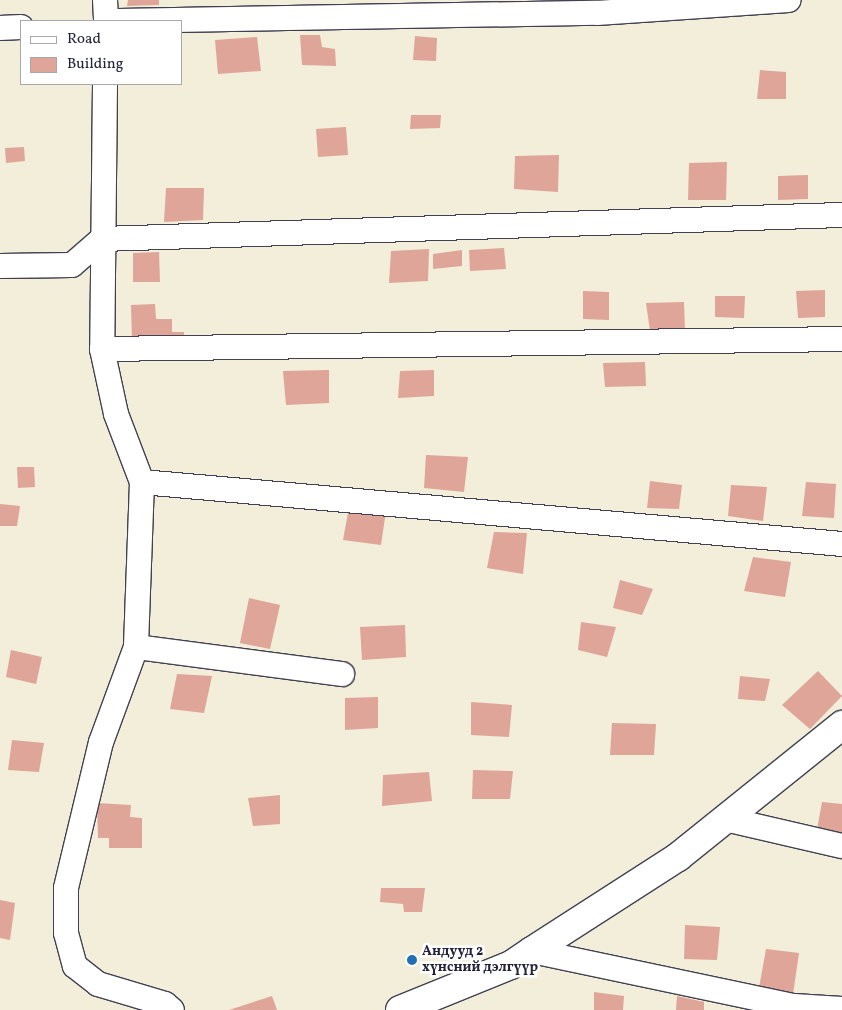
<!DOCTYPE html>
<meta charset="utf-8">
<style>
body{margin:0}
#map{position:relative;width:842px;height:1010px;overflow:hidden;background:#f2eeda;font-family:Vollkorn,serif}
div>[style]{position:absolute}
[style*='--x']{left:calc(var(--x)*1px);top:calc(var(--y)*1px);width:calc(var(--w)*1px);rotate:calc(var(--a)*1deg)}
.building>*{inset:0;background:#dea598}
.roads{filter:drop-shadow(1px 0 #414153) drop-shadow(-1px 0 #414153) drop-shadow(0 1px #414153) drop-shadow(0 -1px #414153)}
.minor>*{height:24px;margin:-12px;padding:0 12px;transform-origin:12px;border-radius:12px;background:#fff}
.tertiary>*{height:28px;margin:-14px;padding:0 14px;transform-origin:14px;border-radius:14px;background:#fff}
.dots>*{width:14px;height:14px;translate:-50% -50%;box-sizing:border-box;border:2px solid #fff;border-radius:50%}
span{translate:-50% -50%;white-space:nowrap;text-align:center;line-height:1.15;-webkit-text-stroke:5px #fff;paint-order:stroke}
.poi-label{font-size:14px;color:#22223b;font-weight:700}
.left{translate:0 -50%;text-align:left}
.legend{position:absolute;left:20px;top:20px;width:162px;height:65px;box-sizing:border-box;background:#fff;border:1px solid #a7a7b1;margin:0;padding:6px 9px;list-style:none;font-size:15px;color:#22223b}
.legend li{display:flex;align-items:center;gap:10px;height:25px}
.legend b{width:25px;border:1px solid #a7a7b1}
</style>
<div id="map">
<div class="building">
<i style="clip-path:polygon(128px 0,159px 0,159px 5px,127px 6px)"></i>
<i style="clip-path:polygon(300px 35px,320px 35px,322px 47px,335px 49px,336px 66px,302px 65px)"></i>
<i style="clip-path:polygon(415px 36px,437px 38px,436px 61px,413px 60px)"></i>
<i style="clip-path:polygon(257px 37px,261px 71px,218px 74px,215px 40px)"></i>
<i style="clip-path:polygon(760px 70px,786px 72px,786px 99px,757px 99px)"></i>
<i style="clip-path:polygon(411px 115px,441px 115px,440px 128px,410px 129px)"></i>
<i style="clip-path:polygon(346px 127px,348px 155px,318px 157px,316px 129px)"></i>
<i style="clip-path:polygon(24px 147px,25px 161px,6px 163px,5px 148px)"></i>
<i style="clip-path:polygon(559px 155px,558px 192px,514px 189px,515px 156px)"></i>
<i style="clip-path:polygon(727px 162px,726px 200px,688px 200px,689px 163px)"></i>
<i style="clip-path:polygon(808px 175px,808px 199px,778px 200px,778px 176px)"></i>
<i style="clip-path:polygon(166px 188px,204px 188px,203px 220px,164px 222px)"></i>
<i style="clip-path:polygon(504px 248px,506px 269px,470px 271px,469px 250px)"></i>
<i style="clip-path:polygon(429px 249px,428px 281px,389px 283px,391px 251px)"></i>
<i style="clip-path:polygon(462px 250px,462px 266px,433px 269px,433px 254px)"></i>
<i style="clip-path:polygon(159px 252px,160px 282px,133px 282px,133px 253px)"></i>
<i style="clip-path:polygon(825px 290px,825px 317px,798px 318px,796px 291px)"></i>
<i style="clip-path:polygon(583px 291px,609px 292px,609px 320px,583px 319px)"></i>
<i style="clip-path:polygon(715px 296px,745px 296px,744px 318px,715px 317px)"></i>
<i style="clip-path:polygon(684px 302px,685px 330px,650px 331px,646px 303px)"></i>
<i style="clip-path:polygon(155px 304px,156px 319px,172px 319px,172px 332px,184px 332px,184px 341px,132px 342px,131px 305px)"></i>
<i style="clip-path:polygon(645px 362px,646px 386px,605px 387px,603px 363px)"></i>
<i style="clip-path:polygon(329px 370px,329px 403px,286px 405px,283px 371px)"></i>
<i style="clip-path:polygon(434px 370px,434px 396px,398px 398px,400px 371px)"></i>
<i style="clip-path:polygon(426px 455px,468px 457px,464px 492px,424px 488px)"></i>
<i style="clip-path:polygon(17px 467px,34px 467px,35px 487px,18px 488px)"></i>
<i style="clip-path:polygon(650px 481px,682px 485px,679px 509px,647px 508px)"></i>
<i style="clip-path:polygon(806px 482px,836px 484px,834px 518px,802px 516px)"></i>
<i style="clip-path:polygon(731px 485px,767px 487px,763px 521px,728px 516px)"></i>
<i style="clip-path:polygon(0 504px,20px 506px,17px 526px,0 526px)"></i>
<i style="clip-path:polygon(349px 507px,386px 511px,381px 545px,343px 540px)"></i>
<i style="clip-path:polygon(494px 532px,527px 533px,523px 574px,487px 568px)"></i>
<i style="clip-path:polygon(753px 557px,791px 562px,785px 597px,744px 591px)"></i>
<i style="clip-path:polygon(620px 580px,653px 589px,642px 615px,613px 608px)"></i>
<i style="clip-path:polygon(249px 598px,280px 605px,270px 649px,240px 643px)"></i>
<i style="clip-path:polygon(581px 622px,616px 627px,607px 657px,578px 650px)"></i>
<i style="clip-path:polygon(405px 625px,406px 657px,362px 660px,360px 627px)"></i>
<i style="clip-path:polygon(11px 650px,42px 657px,36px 684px,6px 677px)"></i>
<i style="clip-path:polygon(818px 671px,842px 696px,810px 729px,782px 705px)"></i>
<i style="clip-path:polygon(177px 674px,212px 676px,204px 713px,170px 709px)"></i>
<i style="clip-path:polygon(740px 676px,770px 679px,765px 701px,738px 699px)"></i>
<i style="clip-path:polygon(378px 697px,378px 728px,345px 730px,345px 698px)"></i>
<i style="clip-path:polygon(471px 702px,512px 705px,509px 737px,471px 735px)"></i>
<i style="clip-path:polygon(612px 723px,656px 724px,654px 755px,610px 755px)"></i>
<i style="clip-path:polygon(12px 740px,44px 743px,39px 772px,8px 770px)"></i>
<i style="clip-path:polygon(473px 770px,513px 771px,510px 799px,472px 799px)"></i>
<i style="clip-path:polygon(429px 772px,432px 801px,382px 806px,383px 775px)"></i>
<i style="clip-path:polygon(280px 795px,280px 824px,253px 826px,248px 798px)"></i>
<i style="clip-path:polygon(822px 802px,842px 804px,842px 837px,816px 835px)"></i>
<i style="clip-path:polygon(97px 803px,131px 805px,130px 817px,142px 818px,142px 848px,109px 848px,109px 838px,98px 838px)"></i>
<i style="clip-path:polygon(381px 888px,425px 888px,422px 912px,404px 912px,403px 904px,380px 902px)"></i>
<i style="clip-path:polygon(0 900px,15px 903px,10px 940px,0 938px)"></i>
<i style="clip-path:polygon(685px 925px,720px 927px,717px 960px,684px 959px)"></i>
<i style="clip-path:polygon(766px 949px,799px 953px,793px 994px,759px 988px)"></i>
<i style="clip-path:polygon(594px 992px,624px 996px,623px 1010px,594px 1010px)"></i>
<i style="clip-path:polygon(272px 996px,277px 1010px,229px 1010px)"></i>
<i style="clip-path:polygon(677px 996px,704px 1002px,704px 1010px,676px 1010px)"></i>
</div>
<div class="roads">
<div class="minor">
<i style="--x:105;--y:0;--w:21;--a:87"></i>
<i style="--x:118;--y:21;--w:479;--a:-1"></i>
<i style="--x:597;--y:13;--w:192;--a:-3.9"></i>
<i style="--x:0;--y:28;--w:21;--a:-3"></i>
<i style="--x:105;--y:84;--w:265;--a:90.6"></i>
<i style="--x:102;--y:349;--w:66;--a:77.8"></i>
<i style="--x:116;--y:414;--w:73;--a:69.1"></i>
<i style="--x:142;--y:482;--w:165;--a:92.1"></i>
<i style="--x:136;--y:647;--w:101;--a:110.2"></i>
<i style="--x:101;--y:742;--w:150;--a:103.5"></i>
<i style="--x:66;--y:888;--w:45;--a:90"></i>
<i style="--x:66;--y:933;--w:34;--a:75"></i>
<i style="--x:75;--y:966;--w:29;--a:38"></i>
<i style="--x:98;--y:984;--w:70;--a:16.6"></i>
<i style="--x:165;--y:1004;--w:9;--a:41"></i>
<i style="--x:0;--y:266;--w:72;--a:-0.8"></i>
<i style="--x:72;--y:265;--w:40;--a:-41"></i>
<i style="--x:102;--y:239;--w:740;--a:-1.86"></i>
<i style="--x:102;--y:349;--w:740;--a:-0.77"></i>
<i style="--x:142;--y:482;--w:703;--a:5.06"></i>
<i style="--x:136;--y:647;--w:208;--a:7.5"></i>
<i style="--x:725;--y:819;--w:120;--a:13"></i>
<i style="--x:532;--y:951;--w:268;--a:11.9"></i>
<i style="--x:794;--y:1006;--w:48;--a:3.6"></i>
</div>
<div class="tertiary">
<i style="--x:400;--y:1010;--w:120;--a:-22.1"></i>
<i style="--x:511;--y:965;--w:25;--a:-34"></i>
<i style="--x:532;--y:951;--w:174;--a:-32.8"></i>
<i style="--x:678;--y:857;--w:211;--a:-38.8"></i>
</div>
</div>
<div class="dots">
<i style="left:412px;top:960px;background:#1f6fb2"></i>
</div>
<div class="poi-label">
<span class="left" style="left:422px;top:960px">Андууд 2<br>хүнсний дэлгүүр</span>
</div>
<ul class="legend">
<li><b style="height:6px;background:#fff"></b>Road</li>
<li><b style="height:14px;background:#dea598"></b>Building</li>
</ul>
</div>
